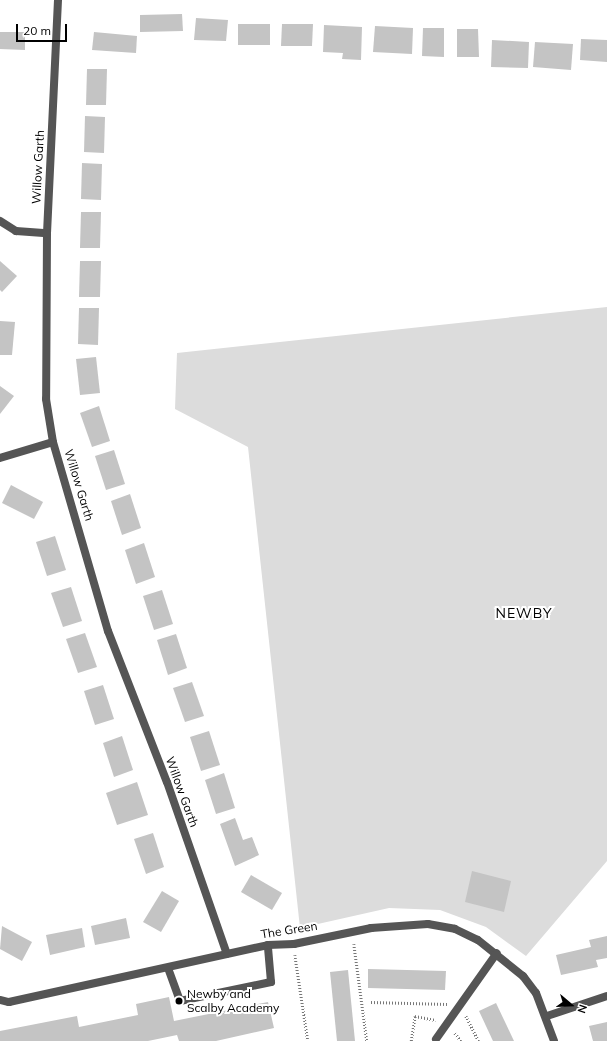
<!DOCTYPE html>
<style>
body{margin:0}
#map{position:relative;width:607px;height:1041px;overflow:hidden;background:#fff;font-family:Mulish,sans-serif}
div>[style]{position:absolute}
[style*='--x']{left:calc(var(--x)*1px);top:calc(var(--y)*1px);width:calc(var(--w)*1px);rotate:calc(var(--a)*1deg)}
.green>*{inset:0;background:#dcdcdc}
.building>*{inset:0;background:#c4c4c4}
.path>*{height:2.5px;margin-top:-1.25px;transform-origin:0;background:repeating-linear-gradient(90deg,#777 0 1px,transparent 0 3px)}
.service>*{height:8px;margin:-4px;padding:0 4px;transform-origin:4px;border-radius:4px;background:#555}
.minor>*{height:8px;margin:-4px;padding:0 4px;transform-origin:4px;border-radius:4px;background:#555}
.dots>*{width:11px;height:11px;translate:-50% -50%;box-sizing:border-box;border:2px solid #fff;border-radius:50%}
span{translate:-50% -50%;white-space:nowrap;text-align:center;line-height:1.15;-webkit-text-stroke:4px #fff;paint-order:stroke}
.street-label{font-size:12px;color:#000}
.poi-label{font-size:12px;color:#000}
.left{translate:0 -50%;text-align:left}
.quarter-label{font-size:14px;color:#000;letter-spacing:1px}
.north{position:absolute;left:551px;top:985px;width:40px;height:40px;-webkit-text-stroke:3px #fff;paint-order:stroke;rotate:109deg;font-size:11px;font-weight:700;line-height:16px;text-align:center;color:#000}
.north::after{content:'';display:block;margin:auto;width:14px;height:18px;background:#000;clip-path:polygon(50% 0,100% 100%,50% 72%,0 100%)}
.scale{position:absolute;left:16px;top:24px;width:51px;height:18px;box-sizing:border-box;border:2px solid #000;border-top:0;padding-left:5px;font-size:12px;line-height:14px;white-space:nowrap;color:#000;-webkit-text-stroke:3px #fff;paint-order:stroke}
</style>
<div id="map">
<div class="green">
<i style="clip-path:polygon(607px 307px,607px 861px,526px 956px,486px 927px,440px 910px,389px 908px,300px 928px,248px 447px,175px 409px,177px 353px)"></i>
</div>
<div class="building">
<i style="clip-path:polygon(182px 14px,183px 31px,140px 32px,140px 15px)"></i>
<i style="clip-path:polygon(196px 18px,228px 20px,226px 41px,194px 40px)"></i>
<i style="clip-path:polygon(238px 24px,270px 24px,270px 45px,238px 45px)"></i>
<i style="clip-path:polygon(282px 24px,313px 24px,312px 46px,281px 46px)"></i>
<i style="clip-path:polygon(324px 25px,362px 27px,361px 60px,342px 59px,343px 53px,323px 52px)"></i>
<i style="clip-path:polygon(375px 26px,413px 28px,412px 54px,373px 52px)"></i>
<i style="clip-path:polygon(423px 28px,444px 28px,444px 57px,422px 56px)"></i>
<i style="clip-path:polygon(457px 29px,478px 29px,479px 57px,457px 57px)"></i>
<i style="clip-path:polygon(0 32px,25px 32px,25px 50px,0 49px)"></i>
<i style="clip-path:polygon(94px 32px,137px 36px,136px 53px,92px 50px)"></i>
<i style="clip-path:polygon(581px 39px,607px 40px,607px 62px,580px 60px)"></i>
<i style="clip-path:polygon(492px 40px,529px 42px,528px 68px,491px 67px)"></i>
<i style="clip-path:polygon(535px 42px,573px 44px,571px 70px,533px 67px)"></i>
<i style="clip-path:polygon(87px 69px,107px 69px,106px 105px,86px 105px)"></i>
<i style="clip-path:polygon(85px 116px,105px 117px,104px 153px,84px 152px)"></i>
<i style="clip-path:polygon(82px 163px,102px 164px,101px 200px,81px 199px)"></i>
<i style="clip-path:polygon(81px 212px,101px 212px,100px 248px,80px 248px)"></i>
<i style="clip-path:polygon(0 261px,17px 276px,2px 292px,0 290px)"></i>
<i style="clip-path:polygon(80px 261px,101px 261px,100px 297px,79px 297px)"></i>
<i style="clip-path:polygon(79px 308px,99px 308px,98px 345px,78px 344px)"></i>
<i style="clip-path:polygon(0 321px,15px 322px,12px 355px,0 355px)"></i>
<i style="clip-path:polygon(96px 357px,100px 393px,80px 395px,76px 359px)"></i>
<i style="clip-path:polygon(0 386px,14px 396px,0 414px)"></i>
<i style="clip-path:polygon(99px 406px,110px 441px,92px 447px,80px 413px)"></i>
<i style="clip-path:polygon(114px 450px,125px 484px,106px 490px,95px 456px)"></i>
<i style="clip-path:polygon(11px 485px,43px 502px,34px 519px,2px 503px)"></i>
<i style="clip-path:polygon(130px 494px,141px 528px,122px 535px,111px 501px)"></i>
<i style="clip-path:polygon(55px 536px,66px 570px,47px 576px,36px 542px)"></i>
<i style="clip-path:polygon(144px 543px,155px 577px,136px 584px,125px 550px)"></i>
<i style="clip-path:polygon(71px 587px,82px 621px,63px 627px,51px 593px)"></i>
<i style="clip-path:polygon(162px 590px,173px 624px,154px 630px,143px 596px)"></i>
<i style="clip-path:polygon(85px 633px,97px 667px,78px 673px,66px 639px)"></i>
<i style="clip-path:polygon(176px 634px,187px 668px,168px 675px,157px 640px)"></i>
<i style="clip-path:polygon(192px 682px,204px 716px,185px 722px,173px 688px)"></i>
<i style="clip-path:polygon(103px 685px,114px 719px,95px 725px,84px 691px)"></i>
<i style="clip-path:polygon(209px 731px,220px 765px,201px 771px,190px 737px)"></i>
<i style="clip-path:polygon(122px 736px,133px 770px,114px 777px,103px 743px)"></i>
<i style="clip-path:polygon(224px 773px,235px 808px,216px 814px,205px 780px)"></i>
<i style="clip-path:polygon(137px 782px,148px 815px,117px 825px,106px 793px)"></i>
<i style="clip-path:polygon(235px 818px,243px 840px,252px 837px,259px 855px,235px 866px,220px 824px)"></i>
<i style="clip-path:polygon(153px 833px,164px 867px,146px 874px,134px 839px)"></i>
<i style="clip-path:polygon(472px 871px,511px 881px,504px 912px,465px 902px)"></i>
<i style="clip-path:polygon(251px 875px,282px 893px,272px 910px,241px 892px)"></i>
<i style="clip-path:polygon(162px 891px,179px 901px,161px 932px,143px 922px)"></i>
<i style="clip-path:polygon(126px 918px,130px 938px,95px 945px,91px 926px)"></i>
<i style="clip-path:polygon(2px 926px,32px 942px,22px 961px,0 949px)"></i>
<i style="clip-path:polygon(82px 928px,85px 947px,50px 955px,46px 935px)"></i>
<i style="clip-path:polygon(607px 936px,607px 958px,596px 960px,598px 967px,561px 975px,556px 955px,591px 947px,589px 940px)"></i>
<i style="clip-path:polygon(368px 969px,446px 971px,445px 990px,368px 988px)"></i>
<i style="clip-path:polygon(348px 970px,355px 1041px,337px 1041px,330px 972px)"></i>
<i style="clip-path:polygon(169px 997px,174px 1021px,268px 1002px,274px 1028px,216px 1041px,179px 1041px,177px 1035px,148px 1041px,0 1041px,0 1031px,77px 1016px,79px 1027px,138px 1015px,136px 1004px)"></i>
<i style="clip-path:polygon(496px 1003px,514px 1041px,493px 1041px,479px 1011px)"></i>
<i style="clip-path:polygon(607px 1022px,607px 1041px,593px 1041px,589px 1026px)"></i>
</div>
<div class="path">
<i style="--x:354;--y:944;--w:98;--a:82.4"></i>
<i style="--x:295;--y:955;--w:87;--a:81.4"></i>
<i style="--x:371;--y:1002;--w:76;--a:1.5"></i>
<i style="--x:466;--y:1016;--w:28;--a:63"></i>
<i style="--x:455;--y:1033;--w:10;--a:53"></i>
<i style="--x:411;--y:1041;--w:25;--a:-81"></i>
<i style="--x:415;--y:1016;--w:21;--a:11"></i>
</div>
<div class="service">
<i style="--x:168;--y:968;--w:35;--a:70"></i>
<i style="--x:180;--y:1001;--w:93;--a:-11.8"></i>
<i style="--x:271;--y:982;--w:37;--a:-95"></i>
</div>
<div class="minor">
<i style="--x:58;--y:0;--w:233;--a:92.7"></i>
<i style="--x:47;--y:233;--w:166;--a:90.3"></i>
<i style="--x:46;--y:399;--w:44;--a:80.8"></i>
<i style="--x:53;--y:442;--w:197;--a:73.8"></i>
<i style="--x:108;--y:631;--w:162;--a:68.7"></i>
<i style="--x:167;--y:782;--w:182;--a:70.8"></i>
<i style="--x:0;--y:221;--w:19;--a:32"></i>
<i style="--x:16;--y:231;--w:31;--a:4"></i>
<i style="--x:0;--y:458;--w:55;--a:-16.8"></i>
<i style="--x:0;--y:1000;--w:9;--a:13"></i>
<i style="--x:9;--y:1002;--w:265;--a:-12.4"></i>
<i style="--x:268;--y:945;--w:26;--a:-2"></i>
<i style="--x:294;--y:944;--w:79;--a:-11.7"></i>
<i style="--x:371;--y:928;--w:57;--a:-4"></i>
<i style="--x:428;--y:924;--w:27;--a:10"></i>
<i style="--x:455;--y:929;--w:25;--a:26"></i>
<i style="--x:478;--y:940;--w:58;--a:38.7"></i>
<i style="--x:523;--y:976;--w:21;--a:53"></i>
<i style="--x:536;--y:993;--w:51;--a:69.4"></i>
<i style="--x:547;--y:1016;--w:63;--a:-18.4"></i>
<i style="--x:436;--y:1039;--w:105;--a:-54.7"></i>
</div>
<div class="dots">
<i style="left:179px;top:1001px;background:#000"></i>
</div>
<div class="street-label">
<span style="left:38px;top:167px;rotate:-87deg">Willow Garth</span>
<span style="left:79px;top:485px;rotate:73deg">Willow Garth</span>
<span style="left:182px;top:792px;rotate:70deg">Willow Garth</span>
<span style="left:289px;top:930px;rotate:-9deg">The Green</span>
</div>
<div class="poi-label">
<span class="left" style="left:187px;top:1001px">Newby and<br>Scalby Academy</span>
</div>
<div class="quarter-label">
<span style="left:524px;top:613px">NEWBY</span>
</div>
<div class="north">N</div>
<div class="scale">20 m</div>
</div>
